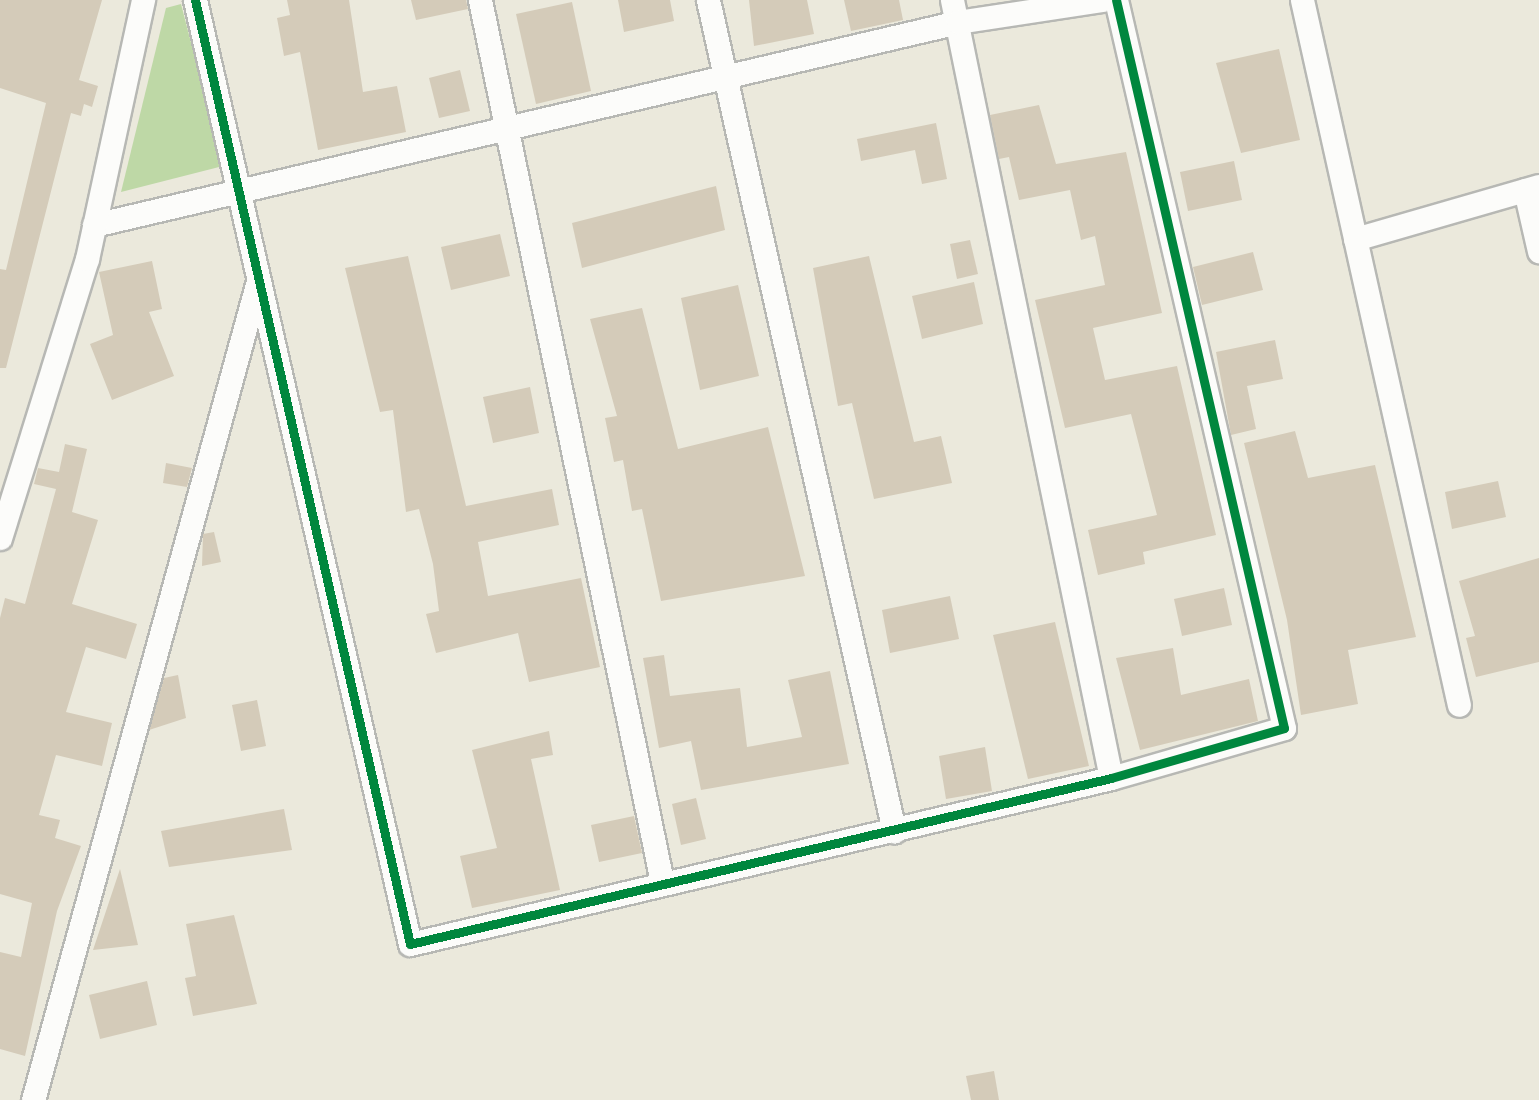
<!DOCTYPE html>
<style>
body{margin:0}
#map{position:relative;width:1539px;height:1100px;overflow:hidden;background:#ebe9dc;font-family:"Architects Daughter",sans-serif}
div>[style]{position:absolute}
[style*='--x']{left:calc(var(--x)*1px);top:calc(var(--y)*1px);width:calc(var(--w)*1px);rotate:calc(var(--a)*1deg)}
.green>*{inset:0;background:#bed8a6}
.building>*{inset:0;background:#d4cbb9}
.roads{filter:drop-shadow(2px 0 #b7b8b4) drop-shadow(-2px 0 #b7b8b4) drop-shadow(0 2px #b7b8b4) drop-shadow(0 -2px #b7b8b4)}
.minor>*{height:23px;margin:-11.5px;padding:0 11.5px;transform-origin:11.5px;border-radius:11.5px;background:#fcfcfa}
.cycleway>*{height:9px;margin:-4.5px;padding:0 4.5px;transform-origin:4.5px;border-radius:4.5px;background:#00873e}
span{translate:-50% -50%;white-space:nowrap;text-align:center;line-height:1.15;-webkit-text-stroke:6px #fdfcf7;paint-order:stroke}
</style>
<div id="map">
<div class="green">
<i style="clip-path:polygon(181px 4px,223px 166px,121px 192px,166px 8px)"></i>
</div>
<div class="building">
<i style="clip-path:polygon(0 0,102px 0,79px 80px,98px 86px,92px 107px,84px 104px,81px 116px,71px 113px,6px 368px,0 368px,0 269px,6px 270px,46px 103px,0 88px)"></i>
<i style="clip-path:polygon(287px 0,349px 0,363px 92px,397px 86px,406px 132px,318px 150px,300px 52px,284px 56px,277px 18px,290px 15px)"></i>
<i style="clip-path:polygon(411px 0,466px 0,468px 9px,416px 20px)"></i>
<i style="clip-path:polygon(618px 0,670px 0,674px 21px,624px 32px)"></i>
<i style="clip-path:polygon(749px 0,807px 0,814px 34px,754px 46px)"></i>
<i style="clip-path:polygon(844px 0,899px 0,903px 20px,851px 31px)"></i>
<i style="clip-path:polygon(572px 2px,591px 91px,536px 104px,516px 14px)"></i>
<i style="clip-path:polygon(1279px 49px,1300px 140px,1241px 153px,1216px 63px)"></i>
<i style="clip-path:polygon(460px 70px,470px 111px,439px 118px,429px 78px)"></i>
<i style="clip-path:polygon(1039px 105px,1056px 164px,1126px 152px,1162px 313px,1093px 328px,1105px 380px,1177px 366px,1216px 535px,1143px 552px,1145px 564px,1098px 575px,1088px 530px,1157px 515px,1131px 414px,1065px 428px,1035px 300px,1105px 285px,1095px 236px,1081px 240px,1070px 190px,1019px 200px,1009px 157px,999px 159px,990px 115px)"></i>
<i style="clip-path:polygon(936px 123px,947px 179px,922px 184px,915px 150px,861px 161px,857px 139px)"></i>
<i style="clip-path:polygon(1234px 161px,1242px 200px,1188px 211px,1180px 172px)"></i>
<i style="clip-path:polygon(716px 186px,725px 230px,582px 268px,572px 223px)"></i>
<i style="clip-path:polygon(500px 234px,510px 276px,451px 290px,441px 247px)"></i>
<i style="clip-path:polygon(970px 240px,978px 274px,957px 279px,950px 244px)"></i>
<i style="clip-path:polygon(1253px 252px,1263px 290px,1202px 305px,1193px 267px)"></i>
<i style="clip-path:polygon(408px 256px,466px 506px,552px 489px,559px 525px,478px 542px,488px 596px,581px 578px,600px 667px,529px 682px,518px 633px,436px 653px,426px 614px,439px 611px,433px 564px,419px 509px,406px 512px,393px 410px,380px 412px,345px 268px)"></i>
<i style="clip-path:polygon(869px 256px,914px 442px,941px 436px,952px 483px,874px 499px,852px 403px,838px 406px,813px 268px)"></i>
<i style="clip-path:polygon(152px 261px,162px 309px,149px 312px,174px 376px,112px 400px,90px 344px,113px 335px,99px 272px)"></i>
<i style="clip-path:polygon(974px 282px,983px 324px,922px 339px,912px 296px)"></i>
<i style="clip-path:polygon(738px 285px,759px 376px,700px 390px,681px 298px)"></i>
<i style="clip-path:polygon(642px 308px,678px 449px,768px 427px,805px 576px,661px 601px,642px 509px,632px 511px,623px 460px,614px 462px,605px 418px,617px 416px,590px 319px)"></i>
<i style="clip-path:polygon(1275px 340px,1283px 379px,1247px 386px,1256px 429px,1231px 435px,1216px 352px)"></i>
<i style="clip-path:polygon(530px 387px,539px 433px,493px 443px,483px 397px)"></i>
<i style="clip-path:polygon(1295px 431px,1308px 478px,1375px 465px,1416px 637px,1348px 650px,1358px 704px,1301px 715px,1287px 620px,1244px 443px)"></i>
<i style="clip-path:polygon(65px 444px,87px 449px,72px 512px,98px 520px,72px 604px,137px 624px,126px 659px,86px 647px,66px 712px,112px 723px,102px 766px,56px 755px,39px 815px,60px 820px,55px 838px,81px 846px,57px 911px,25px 1056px,0 1049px,0 952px,21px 957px,32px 903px,0 894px,0 618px,5px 598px,25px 604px,56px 489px,34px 484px,38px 468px,59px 472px)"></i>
<i style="clip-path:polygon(166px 463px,192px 468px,187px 487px,163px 483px)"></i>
<i style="clip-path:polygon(1498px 481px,1506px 517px,1452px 529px,1445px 492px)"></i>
<i style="clip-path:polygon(214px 532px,221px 562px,202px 566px,203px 534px)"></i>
<i style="clip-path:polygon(1539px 558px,1539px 662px,1476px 677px,1466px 638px,1475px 636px,1459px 581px)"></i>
<i style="clip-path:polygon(1224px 588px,1232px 625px,1182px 636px,1174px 599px)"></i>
<i style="clip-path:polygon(950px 596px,959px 639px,890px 653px,882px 610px)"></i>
<i style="clip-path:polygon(1055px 622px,1089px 766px,1028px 779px,993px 635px)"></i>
<i style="clip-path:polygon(1173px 648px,1181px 695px,1249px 679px,1258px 721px,1140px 750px,1116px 658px)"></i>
<i style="clip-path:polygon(664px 655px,670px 696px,740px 688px,747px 747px,802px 737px,788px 680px,830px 671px,849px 764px,701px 790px,691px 741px,659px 748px,643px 658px)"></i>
<i style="clip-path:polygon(178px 675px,186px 718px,149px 730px,164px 678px)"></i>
<i style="clip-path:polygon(257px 700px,266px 746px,241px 751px,232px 705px)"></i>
<i style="clip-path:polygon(549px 731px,553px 755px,531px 759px,560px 890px,472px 908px,460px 856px,497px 848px,472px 750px)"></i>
<i style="clip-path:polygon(985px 747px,992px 791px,946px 799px,939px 756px)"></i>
<i style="clip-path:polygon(696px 798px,706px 839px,681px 845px,672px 804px)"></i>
<i style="clip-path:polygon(284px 809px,292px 850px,169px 867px,161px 831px)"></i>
<i style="clip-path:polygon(634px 816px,642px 853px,599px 862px,591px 825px)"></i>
<i style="clip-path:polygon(120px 869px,138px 945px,93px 950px)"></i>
<i style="clip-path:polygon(234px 915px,257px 1004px,193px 1016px,185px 978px,196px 976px,186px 924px)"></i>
<i style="clip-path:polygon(147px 981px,157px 1025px,100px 1039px,89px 995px)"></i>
<i style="clip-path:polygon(994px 1071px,999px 1100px,971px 1100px,966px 1076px)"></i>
</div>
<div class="roads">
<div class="minor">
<i style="--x:195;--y:0;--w:968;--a:77.17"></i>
<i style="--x:410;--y:944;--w:720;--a:-13.32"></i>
<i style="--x:1111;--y:778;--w:180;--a:-16.1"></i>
<i style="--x:1284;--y:728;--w:747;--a:-102.99"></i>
<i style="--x:480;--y:0;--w:901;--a:78.34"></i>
<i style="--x:708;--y:0;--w:852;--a:77.38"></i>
<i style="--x:952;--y:0;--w:794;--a:78.45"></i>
<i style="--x:1302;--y:0;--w:722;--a:77.45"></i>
<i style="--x:1525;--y:190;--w:63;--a:77.1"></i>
<i style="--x:94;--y:225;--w:888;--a:-13.22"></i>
<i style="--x:958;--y:22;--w:145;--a:-8.7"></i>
<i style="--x:1355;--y:239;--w:191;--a:-16.1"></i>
<i style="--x:0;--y:538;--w:292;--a:-72.7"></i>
<i style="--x:87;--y:259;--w:265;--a:-77.8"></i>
<i style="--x:33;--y:1100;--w:849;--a:-74.64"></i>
</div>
</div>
<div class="cycleway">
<i style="--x:195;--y:0;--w:968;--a:77.17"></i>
<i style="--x:410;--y:944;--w:720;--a:-13.32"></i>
<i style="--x:1111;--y:778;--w:180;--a:-16.1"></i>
<i style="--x:1284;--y:728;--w:747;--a:-102.99"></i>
</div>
</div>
